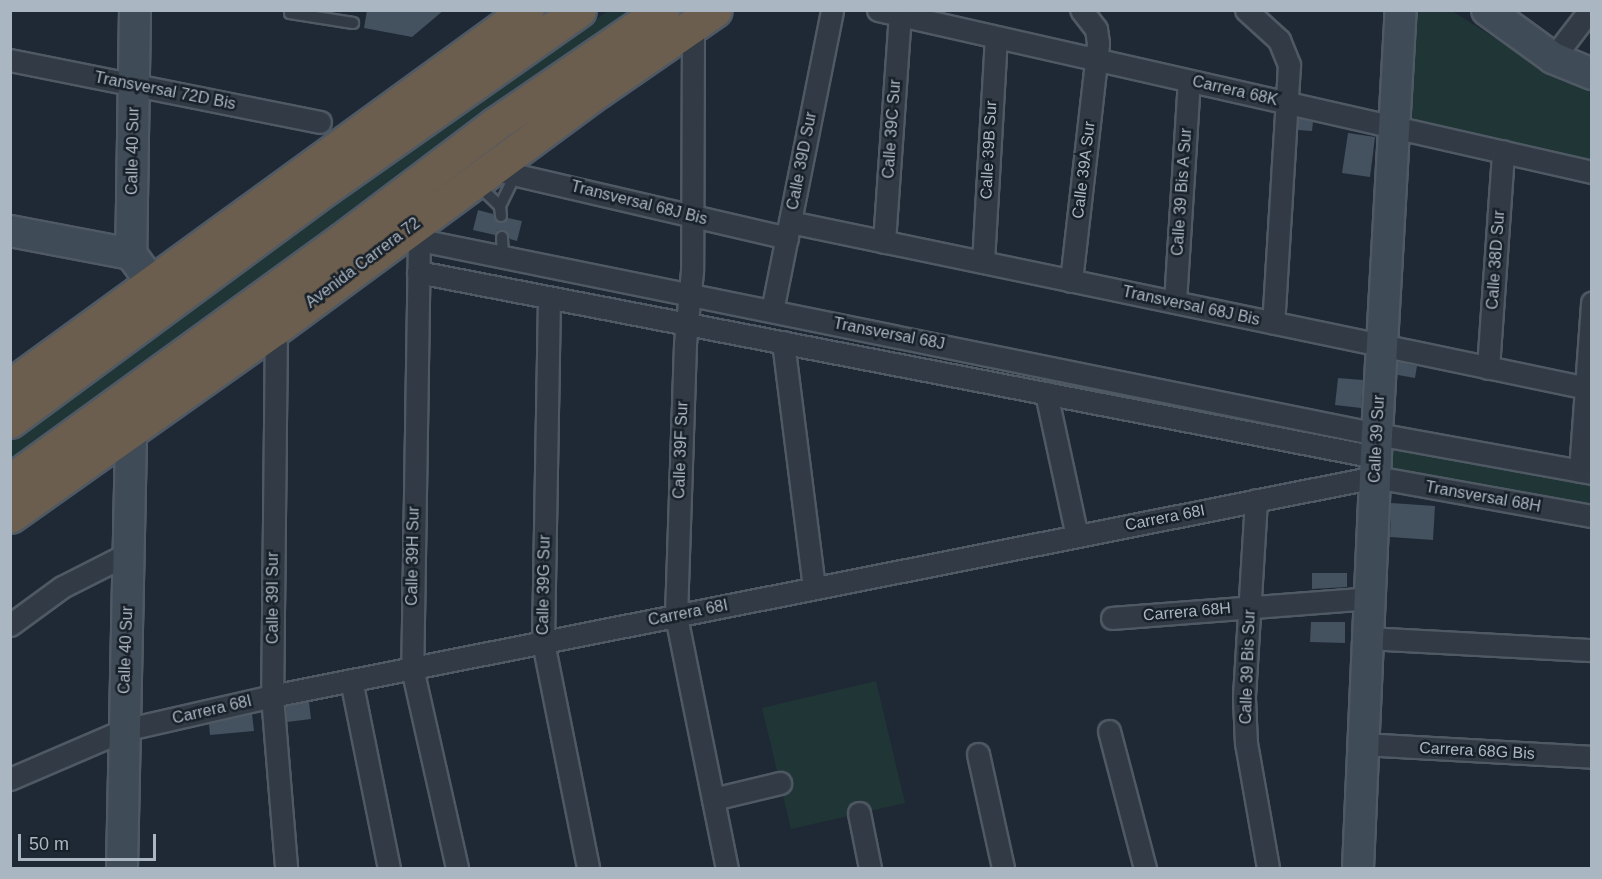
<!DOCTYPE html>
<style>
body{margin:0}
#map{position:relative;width:1602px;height:879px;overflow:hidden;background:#1f2935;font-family:Helvetica,sans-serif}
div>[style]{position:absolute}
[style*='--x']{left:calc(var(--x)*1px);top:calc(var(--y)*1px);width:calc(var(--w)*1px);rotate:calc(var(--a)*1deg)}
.green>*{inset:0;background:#203536}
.building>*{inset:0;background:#44515f}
.roads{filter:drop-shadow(2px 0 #4f5964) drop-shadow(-2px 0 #4f5964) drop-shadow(0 2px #4f5964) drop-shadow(0 -2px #4f5964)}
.lane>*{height:10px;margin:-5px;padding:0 5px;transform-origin:5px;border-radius:5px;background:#323b45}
.street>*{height:21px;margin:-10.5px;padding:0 10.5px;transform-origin:10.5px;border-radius:10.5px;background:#323b45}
.secondary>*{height:30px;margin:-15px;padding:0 15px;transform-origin:15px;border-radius:15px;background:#404b58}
.highway>*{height:33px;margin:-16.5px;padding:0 16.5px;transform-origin:16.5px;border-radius:16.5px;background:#6b5e4f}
span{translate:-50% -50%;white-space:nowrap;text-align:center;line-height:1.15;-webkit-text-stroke:5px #182029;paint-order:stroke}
.street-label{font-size:16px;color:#abb6c3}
.frame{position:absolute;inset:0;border:12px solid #abb6c3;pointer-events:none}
.scale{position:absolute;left:18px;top:834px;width:138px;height:27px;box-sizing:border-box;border:3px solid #abb6c3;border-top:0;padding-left:8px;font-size:18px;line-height:21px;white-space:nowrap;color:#abb6c3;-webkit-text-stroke:4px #182029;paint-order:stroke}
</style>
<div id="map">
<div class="green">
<i style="clip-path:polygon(608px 11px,646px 11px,11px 469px,10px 433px,265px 258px,398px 156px)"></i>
<i style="clip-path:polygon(1417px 11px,1452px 11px,1561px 80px,1591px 91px,1591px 166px,1403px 124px)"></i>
<i style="clip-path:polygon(1390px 442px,1591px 479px,1591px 509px,1387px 471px)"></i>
<i style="clip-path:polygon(876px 681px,905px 803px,791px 829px,762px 708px)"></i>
</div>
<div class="building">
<i style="clip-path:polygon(367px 10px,444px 10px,412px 37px,364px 28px)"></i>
<i style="clip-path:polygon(1298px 118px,1313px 122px,1312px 131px,1298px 130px)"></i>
<i style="clip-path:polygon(1348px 133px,1375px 137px,1370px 177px,1342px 173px)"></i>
<i style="clip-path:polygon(478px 210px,493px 214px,498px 223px,505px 222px,508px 218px,522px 221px,517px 241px,510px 239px,505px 230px,498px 230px,495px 235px,473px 230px)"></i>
<i style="clip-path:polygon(1398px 362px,1417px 366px,1415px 378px,1398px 375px)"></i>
<i style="clip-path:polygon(1338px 378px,1363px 380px,1361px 408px,1335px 405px)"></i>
<i style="clip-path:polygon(1391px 503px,1435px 506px,1433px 540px,1390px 537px)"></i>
<i style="clip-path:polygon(1312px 573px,1347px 573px,1347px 587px,1312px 589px)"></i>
<i style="clip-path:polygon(1311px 622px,1345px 622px,1345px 643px,1310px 642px)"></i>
<i style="clip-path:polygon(309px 702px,311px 719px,287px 722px,286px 706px)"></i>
<i style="clip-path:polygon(252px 714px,254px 731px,210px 735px,209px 724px)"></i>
</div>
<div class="roads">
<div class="lane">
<i style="--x:290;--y:10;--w:3;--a:90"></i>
<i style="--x:290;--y:13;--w:64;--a:9"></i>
<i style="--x:478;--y:185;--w:30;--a:44"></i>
<i style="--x:501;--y:216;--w:10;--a:-96"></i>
<i style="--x:500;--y:206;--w:37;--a:-64"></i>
<i style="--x:502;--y:237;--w:19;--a:87"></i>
</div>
<div class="street">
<i style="--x:878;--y:10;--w:732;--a:12.78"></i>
<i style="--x:1246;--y:10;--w:45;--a:42.3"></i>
<i style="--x:1279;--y:40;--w:27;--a:68"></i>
<i style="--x:1289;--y:65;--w:258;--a:93.5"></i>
<i style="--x:693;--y:26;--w:245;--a:90.2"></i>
<i style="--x:692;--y:271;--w:73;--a:95.5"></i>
<i style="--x:685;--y:344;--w:272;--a:91.9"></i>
<i style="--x:676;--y:616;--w:257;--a:78.6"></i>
<i style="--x:1553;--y:58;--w:61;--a:-52.4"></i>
<i style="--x:10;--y:60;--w:316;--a:11.3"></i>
<i style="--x:491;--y:169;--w:304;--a:13.1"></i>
<i style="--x:790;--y:222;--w:819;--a:11.76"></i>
<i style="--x:400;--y:236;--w:997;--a:11.46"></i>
<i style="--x:1377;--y:434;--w:219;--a:10.3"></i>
<i style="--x:419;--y:239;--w:429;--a:90.9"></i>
<i style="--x:412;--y:668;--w:205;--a:77.3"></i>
<i style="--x:884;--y:242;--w:228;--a:-86"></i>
<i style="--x:983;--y:262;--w:225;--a:-86.7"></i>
<i style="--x:418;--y:272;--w:976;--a:10.93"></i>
<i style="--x:1071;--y:281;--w:240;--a:-83.5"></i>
<i style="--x:1098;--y:43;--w:14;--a:-98"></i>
<i style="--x:1096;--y:29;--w:24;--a:-128"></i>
<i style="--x:549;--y:298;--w:344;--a:91"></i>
<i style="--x:543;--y:642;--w:230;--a:78.7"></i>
<i style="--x:1175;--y:302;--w:221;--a:-86.4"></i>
<i style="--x:772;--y:311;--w:307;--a:-78.7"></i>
<i style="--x:276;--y:328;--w:368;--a:90.6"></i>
<i style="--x:272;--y:696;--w:173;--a:85.3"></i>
<i style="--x:783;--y:342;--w:248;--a:82.8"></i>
<i style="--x:1488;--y:368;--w:217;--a:-86"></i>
<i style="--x:1046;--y:393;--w:146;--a:77.8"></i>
<i style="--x:1580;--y:471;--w:169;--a:-85.9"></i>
<i style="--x:1256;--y:500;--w:198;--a:93.5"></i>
<i style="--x:1244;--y:698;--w:45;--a:87.5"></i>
<i style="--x:1246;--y:743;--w:127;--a:80"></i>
<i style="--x:1112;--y:618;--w:258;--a:-4.4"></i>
<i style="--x:10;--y:625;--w:64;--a:-36.2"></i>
<i style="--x:62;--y:587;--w:75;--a:-26.9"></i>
<i style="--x:1368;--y:638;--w:224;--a:3.1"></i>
<i style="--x:351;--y:680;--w:192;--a:78.6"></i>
<i style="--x:1109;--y:731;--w:142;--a:75.3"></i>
<i style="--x:1363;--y:744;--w:229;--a:3.2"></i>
<i style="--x:978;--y:754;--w:117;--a:77.6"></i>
<i style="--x:10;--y:779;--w:124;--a:-23.3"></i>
<i style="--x:124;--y:730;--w:152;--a:-12.9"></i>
<i style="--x:272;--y:696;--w:1125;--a:-11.23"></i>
<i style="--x:1375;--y:477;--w:220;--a:10.2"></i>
<i style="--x:713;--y:799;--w:69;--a:-13.4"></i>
<i style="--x:859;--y:813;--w:56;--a:78.7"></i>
</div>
<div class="secondary">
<i style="--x:135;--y:10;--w:244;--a:90.9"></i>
<i style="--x:131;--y:254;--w:37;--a:54"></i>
<i style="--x:1487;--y:10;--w:82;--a:36"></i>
<i style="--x:1553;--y:58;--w:42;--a:22.3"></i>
<i style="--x:10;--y:231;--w:123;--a:10.8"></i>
<i style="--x:122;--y:868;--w:437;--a:-88.8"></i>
<i style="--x:1358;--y:868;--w:434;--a:-87.5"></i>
<i style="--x:1377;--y:434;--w:425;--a:-86.8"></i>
</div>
<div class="highway">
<i style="--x:10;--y:386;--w:639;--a:-36.03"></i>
<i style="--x:10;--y:421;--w:393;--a:-36.4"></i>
<i style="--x:326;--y:188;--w:309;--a:-35.1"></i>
<i style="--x:10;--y:481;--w:410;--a:-36"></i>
<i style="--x:342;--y:240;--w:191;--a:-37.1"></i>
<i style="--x:494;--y:125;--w:204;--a:-34.4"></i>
<i style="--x:10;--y:516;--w:326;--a:-35.3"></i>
<i style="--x:276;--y:328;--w:400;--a:-36.4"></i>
<i style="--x:598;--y:91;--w:142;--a:-34.7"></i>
</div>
</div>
<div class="street-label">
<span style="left:165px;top:91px;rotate:11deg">Transversal 72D Bis</span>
<span style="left:1235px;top:91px;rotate:13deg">Carrera 68K</span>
<span style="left:892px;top:129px;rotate:-86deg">Calle 39C Sur</span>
<span style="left:989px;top:150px;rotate:-87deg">Calle 39B Sur</span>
<span style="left:133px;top:151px;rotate:-89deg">Calle 40 Sur</span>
<span style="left:802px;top:161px;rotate:-79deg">Calle 39D Sur</span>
<span style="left:1084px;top:170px;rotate:-83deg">Calle 39A Sur</span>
<span style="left:1182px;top:192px;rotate:-86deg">Calle 39 Bis A Sur</span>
<span style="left:639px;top:203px;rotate:14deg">Transversal 68J Bis</span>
<span style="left:1496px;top:260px;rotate:-86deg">Calle 38D Sur</span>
<span style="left:363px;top:263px;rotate:-37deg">Avenida Carrera 72</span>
<span style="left:1191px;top:306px;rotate:12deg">Transversal 68J Bis</span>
<span style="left:889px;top:334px;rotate:11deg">Transversal 68J</span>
<span style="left:1377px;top:439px;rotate:-87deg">Calle 39 Sur</span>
<span style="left:681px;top:450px;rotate:-88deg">Calle 39F Sur</span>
<span style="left:1483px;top:497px;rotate:10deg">Transversal 68H</span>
<span style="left:1165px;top:518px;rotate:-11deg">Carrera 68I</span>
<span style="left:413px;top:556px;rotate:-89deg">Calle 39H Sur</span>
<span style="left:544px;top:585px;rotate:-89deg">Calle 39G Sur</span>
<span style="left:273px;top:598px;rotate:-90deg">Calle 39I Sur</span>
<span style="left:1187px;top:612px;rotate:-5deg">Carrera 68H</span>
<span style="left:688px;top:613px;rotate:-11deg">Carrera 68I</span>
<span style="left:126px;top:650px;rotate:-88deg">Calle 40 Sur</span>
<span style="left:1248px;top:667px;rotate:-88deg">Calle 39 Bis Sur</span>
<span style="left:212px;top:710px;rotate:-13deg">Carrera 68I</span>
<span style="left:1477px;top:751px;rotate:3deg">Carrera 68G Bis</span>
</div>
<div class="frame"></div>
<div class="scale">50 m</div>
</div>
